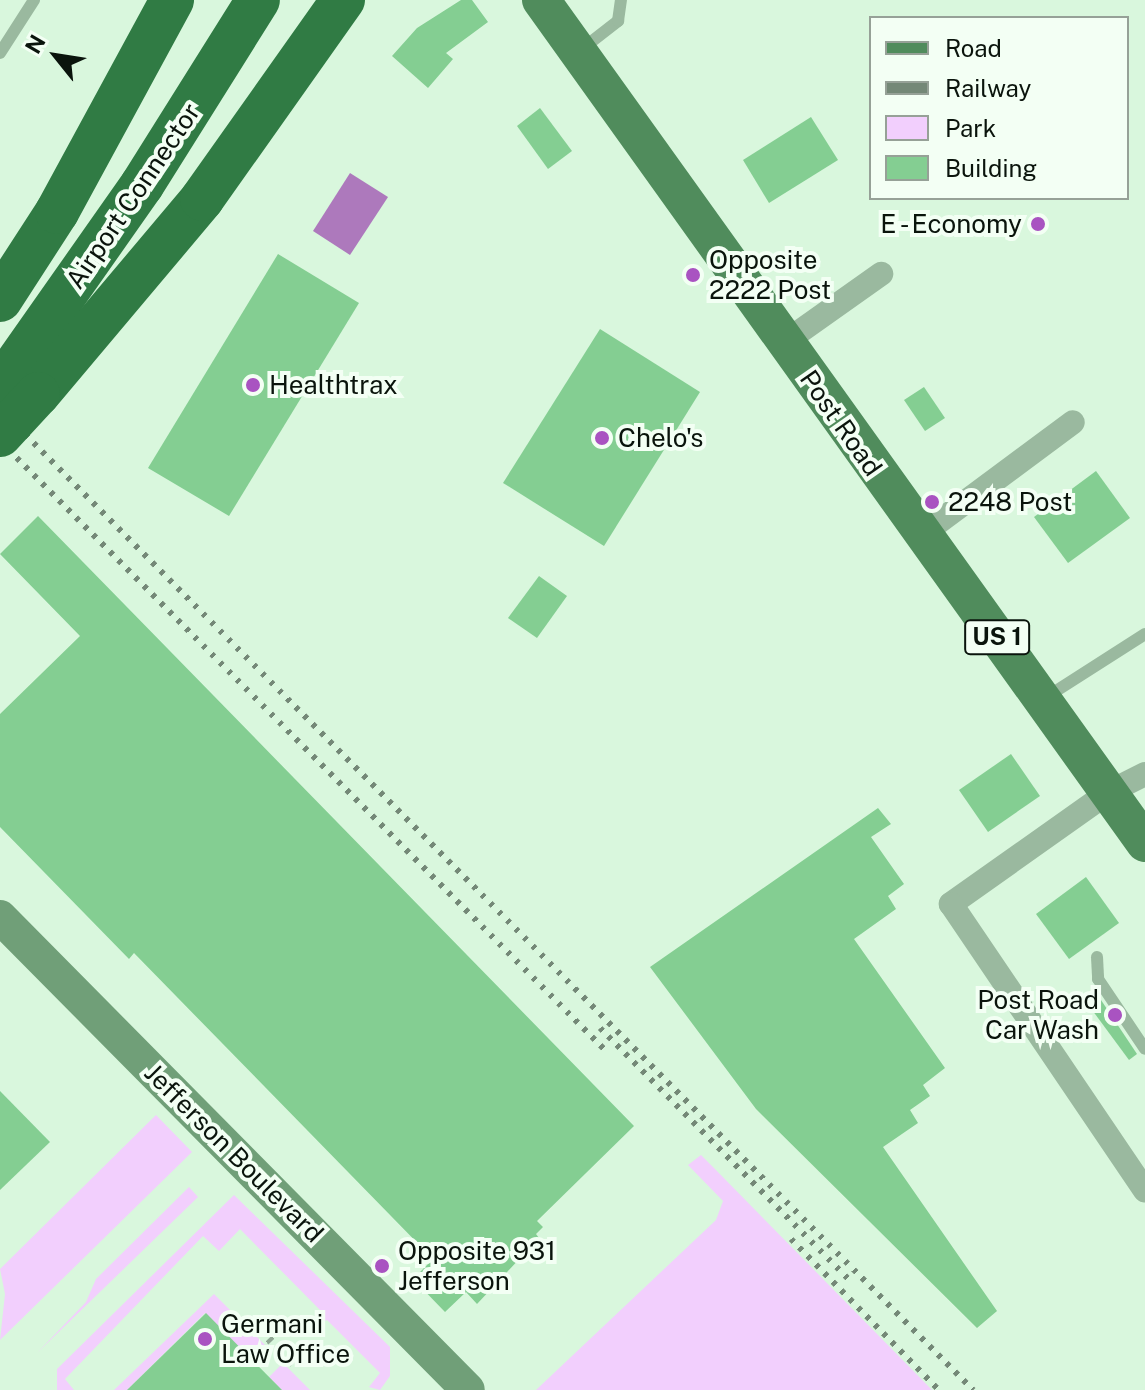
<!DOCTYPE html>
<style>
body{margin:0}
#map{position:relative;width:1145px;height:1390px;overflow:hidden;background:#d9f7dd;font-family:"Public Sans",sans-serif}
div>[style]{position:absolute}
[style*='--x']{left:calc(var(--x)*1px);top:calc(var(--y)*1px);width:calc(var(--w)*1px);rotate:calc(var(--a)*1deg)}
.green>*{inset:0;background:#f2cffd}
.water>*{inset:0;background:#ad79bc}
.building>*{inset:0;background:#84ce92}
.path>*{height:4px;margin-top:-2px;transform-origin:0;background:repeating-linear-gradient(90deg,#8fa693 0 8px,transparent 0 12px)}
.lane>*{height:12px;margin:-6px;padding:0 6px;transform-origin:6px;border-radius:6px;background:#9ab99f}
.street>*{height:24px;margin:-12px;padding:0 12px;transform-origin:12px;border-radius:12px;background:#9ab99f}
.secondary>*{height:34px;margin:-17px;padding:0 17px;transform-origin:17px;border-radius:17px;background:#709f78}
.primary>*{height:38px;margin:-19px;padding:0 19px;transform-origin:19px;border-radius:19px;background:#508c5c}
.highway>*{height:44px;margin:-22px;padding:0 22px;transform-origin:22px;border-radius:22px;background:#307b44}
.rail>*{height:6px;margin-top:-3px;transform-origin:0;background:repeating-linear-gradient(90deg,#748877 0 4px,transparent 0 12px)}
.highway-bridge>*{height:44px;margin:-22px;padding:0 22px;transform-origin:22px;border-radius:22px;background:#307b44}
.dots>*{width:22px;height:22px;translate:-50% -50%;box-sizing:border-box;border:4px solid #f3fff4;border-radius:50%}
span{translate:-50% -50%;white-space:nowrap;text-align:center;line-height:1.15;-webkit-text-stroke:8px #f3fff4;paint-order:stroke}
.shield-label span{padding:2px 6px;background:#f3fff4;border:2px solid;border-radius:6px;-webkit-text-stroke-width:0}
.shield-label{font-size:24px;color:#0a140c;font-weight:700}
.street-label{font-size:26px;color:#0a140c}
.poi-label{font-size:26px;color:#0a140c}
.right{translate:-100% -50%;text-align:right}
.left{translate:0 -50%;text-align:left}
.legend{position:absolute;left:869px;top:16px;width:260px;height:184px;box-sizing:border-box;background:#f3fff4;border:2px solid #96a197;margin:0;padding:10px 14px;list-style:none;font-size:24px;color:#0a140c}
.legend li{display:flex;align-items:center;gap:16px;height:40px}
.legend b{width:40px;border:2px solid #96a197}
.north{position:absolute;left:16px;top:16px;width:80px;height:80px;-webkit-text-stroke:6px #f3fff4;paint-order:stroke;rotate:300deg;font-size:22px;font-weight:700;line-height:32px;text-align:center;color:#0a140c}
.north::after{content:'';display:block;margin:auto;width:28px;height:36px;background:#0a140c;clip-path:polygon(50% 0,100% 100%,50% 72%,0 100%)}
</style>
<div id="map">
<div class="green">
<i style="clip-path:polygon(156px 1115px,192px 1152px,0 1340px,5px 1294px,0 1269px)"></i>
<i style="clip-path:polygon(701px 1155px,713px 1167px,932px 1390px,536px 1390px,716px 1220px,723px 1201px,688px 1165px)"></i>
<i style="clip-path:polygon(189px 1187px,198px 1197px,37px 1353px,86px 1302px,96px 1279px)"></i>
<i style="clip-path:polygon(234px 1195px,390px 1347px,390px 1376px,380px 1390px,369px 1387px,380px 1373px,327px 1320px,312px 1328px,322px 1312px,240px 1229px,219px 1251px,203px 1236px,65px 1379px,74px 1390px,57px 1390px,57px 1369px)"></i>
<i style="clip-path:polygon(214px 1294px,271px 1351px,257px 1365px,205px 1313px,127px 1390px,114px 1390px)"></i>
<i style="clip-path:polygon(283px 1363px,310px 1390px,282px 1390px,269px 1377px)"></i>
</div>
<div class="water">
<i style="clip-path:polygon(350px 173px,388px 197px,350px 255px,313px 231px)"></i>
</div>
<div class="building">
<i style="clip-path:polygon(461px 0,472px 0,488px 22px,446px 53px,453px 59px,428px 88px,392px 56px,417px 28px)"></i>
<i style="clip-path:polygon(540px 108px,572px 151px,548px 169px,517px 126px)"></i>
<i style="clip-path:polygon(811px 117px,838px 160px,769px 203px,743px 160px)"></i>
<i style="clip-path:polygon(278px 254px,359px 303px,229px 516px,148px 468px)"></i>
<i style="clip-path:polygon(600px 329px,700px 392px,604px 546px,503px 483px)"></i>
<i style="clip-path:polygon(924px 387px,945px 418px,925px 431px,904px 400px)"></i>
<i style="clip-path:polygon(1096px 471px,1130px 518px,1068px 563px,1034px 517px)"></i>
<i style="clip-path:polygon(38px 516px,634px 1126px,537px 1221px,543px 1227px,536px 1234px,539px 1238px,477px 1304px,466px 1292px,445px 1312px,413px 1279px,433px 1259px,134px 953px,129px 959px,0 827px,0 714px,80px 636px,0 554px)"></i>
<i style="clip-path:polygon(539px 576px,567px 596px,537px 638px,508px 618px)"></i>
<i style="clip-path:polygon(1011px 754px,1040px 796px,988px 832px,959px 790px)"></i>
<i style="clip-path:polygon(878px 808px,891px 824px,871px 837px,904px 884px,888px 896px,896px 909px,854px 939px,945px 1068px,923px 1085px,930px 1096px,910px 1110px,918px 1123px,883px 1147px,997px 1311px,977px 1328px,756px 1109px,650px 967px)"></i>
<i style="clip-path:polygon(1086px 877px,1119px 923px,1069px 959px,1036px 914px)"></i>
<i style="clip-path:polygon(1095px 991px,1137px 1054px,1129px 1060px,1084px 999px)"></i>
<i style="clip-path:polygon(0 1091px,50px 1142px,0 1190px)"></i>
<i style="clip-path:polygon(206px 1313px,282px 1390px,127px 1390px)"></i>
</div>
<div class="path">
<i style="--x:267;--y:1343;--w:32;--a:-44"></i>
<i style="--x:289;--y:1365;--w:32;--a:-44"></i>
</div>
<div class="lane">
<i style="--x:582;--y:49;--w:46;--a:-37.9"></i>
<i style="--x:618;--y:21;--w:21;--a:-82"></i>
<i style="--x:0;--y:53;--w:63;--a:-57.3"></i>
<i style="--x:1045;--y:698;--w:119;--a:-32.6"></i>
<i style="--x:1097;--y:957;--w:22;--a:87"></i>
<i style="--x:1098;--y:979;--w:84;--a:56.1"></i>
</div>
<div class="street">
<i style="--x:785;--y:342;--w:118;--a:-35.3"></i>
<i style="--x:921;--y:535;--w:189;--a:-36.6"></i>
<i style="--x:1145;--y:774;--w:40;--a:153.4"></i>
<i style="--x:1109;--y:792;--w:194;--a:144.7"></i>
<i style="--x:951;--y:904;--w:346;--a:55.9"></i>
</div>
<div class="secondary">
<i style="--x:0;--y:917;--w:665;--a:45.3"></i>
</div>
<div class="primary">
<i style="--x:541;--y:0;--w:1037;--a:54.38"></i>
</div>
<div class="highway">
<i style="--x:0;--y:300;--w:105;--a:-57.1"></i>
<i style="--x:57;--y:212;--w:241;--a:-61.5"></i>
<i style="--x:0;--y:387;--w:247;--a:-54.9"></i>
<i style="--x:142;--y:185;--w:218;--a:-57.9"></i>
<i style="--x:38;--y:394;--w:255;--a:-49.9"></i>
<i style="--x:202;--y:199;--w:244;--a:-54.7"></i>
</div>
<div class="rail">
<i style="--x:0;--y:409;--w:1382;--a:45.23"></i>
<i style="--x:0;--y:441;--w:860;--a:45.19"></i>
<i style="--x:600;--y:1028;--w:356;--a:45.3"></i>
<i style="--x:791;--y:1239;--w:211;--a:45.6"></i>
</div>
<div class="highway-bridge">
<i style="--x:0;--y:435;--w:56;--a:-47.2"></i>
</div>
<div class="dots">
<i style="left:1038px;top:224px;background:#a953c1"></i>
<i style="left:693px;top:275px;background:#a953c1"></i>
<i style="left:253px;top:385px;background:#a953c1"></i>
<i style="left:602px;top:438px;background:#a953c1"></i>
<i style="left:932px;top:502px;background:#a953c1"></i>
<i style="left:1115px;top:1015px;background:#a953c1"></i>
<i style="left:382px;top:1266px;background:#a953c1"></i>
<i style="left:205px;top:1339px;background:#a953c1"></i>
</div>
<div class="shield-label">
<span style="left:997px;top:637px">US 1</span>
</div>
<div class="street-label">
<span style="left:133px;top:196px;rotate:-56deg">Airport Connector</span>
<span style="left:841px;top:423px;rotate:55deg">Post Road</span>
<span style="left:234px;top:1153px;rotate:45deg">Jefferson Boulevard</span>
</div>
<div class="poi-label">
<span class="right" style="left:1022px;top:224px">E - Economy</span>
<span class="left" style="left:709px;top:275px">Opposite<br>2222 Post</span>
<span class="left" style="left:269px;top:385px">Healthtrax</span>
<span class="left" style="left:618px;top:438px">Chelo's</span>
<span class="left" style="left:948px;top:502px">2248 Post</span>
<span class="right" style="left:1099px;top:1015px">Post Road<br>Car Wash</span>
<span class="left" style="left:398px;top:1266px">Opposite 931<br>Jefferson</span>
<span class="left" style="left:221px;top:1339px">Germani<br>Law Office</span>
</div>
<ul class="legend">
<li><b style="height:10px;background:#508c5c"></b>Road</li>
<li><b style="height:10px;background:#748877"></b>Railway</li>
<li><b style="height:22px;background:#f2cffd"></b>Park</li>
<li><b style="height:22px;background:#84ce92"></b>Building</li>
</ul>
<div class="north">N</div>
</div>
